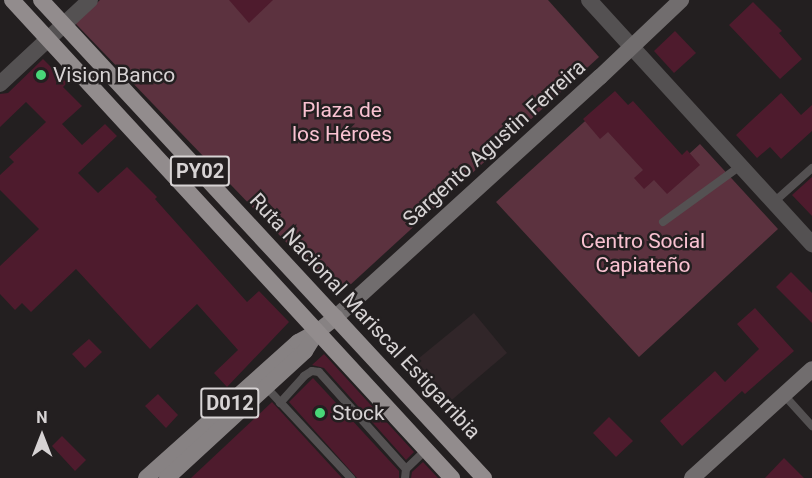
<!DOCTYPE html>
<meta charset="utf-8">
<style>
body{margin:0}
#map{position:relative;width:812px;height:478px;overflow:hidden;background:#231f20;font-family:Roboto,sans-serif}
div>[style]{position:absolute}
[style*='--x']{left:calc(var(--x)*1px);top:calc(var(--y)*1px);width:calc(var(--w)*1px);rotate:calc(var(--a)*1deg)}
.built>*{inset:0;background:#312629}
.green>*{inset:0;background:#5c323f}
.building>*{inset:0;background:#4e1b2d}
.service>*{height:8px;margin:-4px;padding:0 4px;transform-origin:4px;border-radius:4px;background:#545152}
.minor>*{height:16px;margin:-8px;padding:0 8px;transform-origin:8px;border-radius:8px;background:#545152}
.tertiary>*{height:16px;margin:-8px;padding:0 8px;transform-origin:8px;border-radius:8px;background:#545152}
.secondary>*{height:16px;margin:-8px;padding:0 8px;transform-origin:8px;border-radius:8px;background:#716d6e}
.primary>*{height:16px;margin:-8px;padding:0 8px;transform-origin:8px;border-radius:8px;background:#878283}
.trunk>*{height:16px;margin:-8px;padding:0 8px;transform-origin:8px;border-radius:8px;background:#928c8d}
.dots>*{width:16px;height:16px;translate:-50% -50%;box-sizing:border-box;border:3px solid #231f20;border-radius:50%}
span{translate:-50% -50%;white-space:nowrap;text-align:center;line-height:1.15;-webkit-text-stroke:5px #231f20;paint-order:stroke}
.shield-label span{padding:2px 4px;background:#231f20;border:2px solid;border-radius:4px;-webkit-text-stroke-width:0}
.shield-label{font-size:20px;color:#d7d3d4;font-weight:700}
.poi-label{font-size:21px;color:#d7d3d4}
.left{translate:0 -50%;text-align:left}
.park-label{font-size:21px;color:#f9c2d1}
.street-label{font-size:21px;color:#d7d3d4}
.north{position:absolute;left:12px;top:406px;width:60px;height:60px;-webkit-text-stroke:4px #231f20;paint-order:stroke;rotate:0deg;font-size:16px;font-weight:700;line-height:24px;text-align:center;color:#d7d3d4}
.north::after{content:'';display:block;margin:auto;width:21px;height:27px;background:#d7d3d4;clip-path:polygon(50% 0,100% 100%,50% 72%,0 100%)}
</style>
<div id="map">
<div class="built">
<i style="clip-path:polygon(474px 313px,507px 353px,447px 404px,413px 363px)"></i>
</div>
<div class="green">
<i style="clip-path:polygon(100px 0,548px 0,599px 57px,338px 296px,75px 23px)"></i>
<i style="clip-path:polygon(594px 113px,658px 182px,700px 144px,778px 229px,639px 357px,496px 202px)"></i>
</div>
<div class="building">
<i style="clip-path:polygon(229px 0,273px 0,249px 23px)"></i>
<i style="clip-path:polygon(753px 2px,782px 31px,779px 33px,802px 59px,780px 79px,729px 25px)"></i>
<i style="clip-path:polygon(675px 31px,696px 53px,674px 73px,654px 51px)"></i>
<i style="clip-path:polygon(43px 59px,67px 83px,63px 87px,82px 106px,62px 124px,82px 145px,105px 124px,117px 136px,78px 173px,98px 193px,127px 167px,157px 197px,155px 199px,247px 302px,259px 291px,289px 322px,227px 387px,214px 373px,238px 350px,197px 304px,150px 349px,76px 269px,31px 312px,22px 303px,15px 310px,0 294px,0 266px,39px 229px,0 190px,0 175px,14px 162px,9px 157px,46px 122px,26px 102px,0 127px,0 94px,8px 93px)"></i>
<i style="clip-path:polygon(615px 91px,628px 105px,633px 101px,682px 155px,687px 150px,700px 165px,667px 194px,654px 180px,644px 189px,634px 178px,643px 170px,608px 132px,600px 139px,583px 119px)"></i>
<i style="clip-path:polygon(781px 93px,801px 115px,812px 105px,812px 131px,781px 159px,770px 147px,757px 158px,736px 135px)"></i>
<i style="clip-path:polygon(812px 177px,812px 216px,792px 195px)"></i>
<i style="clip-path:polygon(791px 272px,812px 293px,812px 323px,776px 287px)"></i>
<i style="clip-path:polygon(755px 308px,794px 351px,745px 394px,742px 391px,682px 446px,660px 421px,715px 371px,725px 382px,759px 349px,737px 324px)"></i>
<i style="clip-path:polygon(89px 339px,102px 352px,85px 368px,72px 354px)"></i>
<i style="clip-path:polygon(324px 354px,414px 452px,406px 460px,324px 368px,312px 365px)"></i>
<i style="clip-path:polygon(313px 378px,399px 471px,399px 478px,357px 478px,289px 402px)"></i>
<i style="clip-path:polygon(158px 394px,178px 415px,166px 428px,145px 406px)"></i>
<i style="clip-path:polygon(272px 402px,342px 478px,191px 478px)"></i>
<i style="clip-path:polygon(609px 417px,633px 441px,616px 457px,593px 433px)"></i>
<i style="clip-path:polygon(62px 436px,86px 460px,75px 471px,52px 446px)"></i>
<i style="clip-path:polygon(784px 458px,804px 478px,765px 478px)"></i>
<i style="clip-path:polygon(423px 462px,438px 478px,411px 478px,412px 472px)"></i>
</div>
<div class="service">
<i style="--x:774;--y:202;--w:51;--a:-41.8"></i>
<i style="--x:663;--y:222;--w:95;--a:-36"></i>
<i style="--x:266;--y:387;--w:125;--a:47"></i>
<i style="--x:784;--y:395;--w:42;--a:47.9"></i>
<i style="--x:280;--y:403;--w:36;--a:-48"></i>
<i style="--x:304;--y:376;--w:9;--a:-32"></i>
<i style="--x:312;--y:371;--w:7;--a:8"></i>
<i style="--x:319;--y:372;--w:130;--a:48.1"></i>
<i style="--x:406;--y:469;--w:9;--a:96"></i>
<i style="--x:406;--y:469;--w:28;--a:-44"></i>
</div>
<div class="minor">
<i style="--x:0;--y:84;--w:123;--a:-43"></i>
</div>
<div class="tertiary">
<i style="--x:589;--y:0;--w:331;--a:47.6"></i>
</div>
<div class="secondary">
<i style="--x:336;--y:317;--w:357;--a:-42.3"></i>
<i style="--x:600;--y:77;--w:112;--a:-43.5"></i>
<i style="--x:692;--y:478;--w:162;--a:-42.2"></i>
</div>
<div class="primary">
<i style="--x:146;--y:478;--w:204;--a:-41.8"></i>
<i style="--x:298;--y:342;--w:21;--a:-28"></i>
<i style="--x:317;--y:332;--w:24;--a:-38"></i>
<i style="--x:167;--y:478;--w:188;--a:-42.6"></i>
<i style="--x:305;--y:351;--w:19;--a:-58"></i>
</div>
<div class="trunk">
<i style="--x:12;--y:0;--w:650;--a:47.37"></i>
<i style="--x:41;--y:0;--w:652;--a:47.18"></i>
</div>
<div class="dots">
<i style="left:41px;top:75px;background:#49d778"></i>
<i style="left:320px;top:413px;background:#49d778"></i>
</div>
<div class="shield-label">
<span style="left:200px;top:171px">PY02</span>
<span style="left:230px;top:403px">D012</span>
</div>
<div class="poi-label">
<span class="left" style="left:53px;top:75px">Vision Banco</span>
<span class="left" style="left:332px;top:413px">Stock</span>
</div>
<div class="park-label">
<span style="left:342px;top:122px">Plaza de<br>los Héroes</span>
<span style="left:643px;top:253px">Centro Social<br>Capiateño</span>
</div>
<div class="street-label">
<span style="left:494px;top:143px;rotate:-42deg">Sargento Agustin Ferreira</span>
<span style="left:365px;top:316px;rotate:47deg">Ruta Nacional Mariscal Estigarribia</span>
</div>
<div class="north">N</div>
</div>
